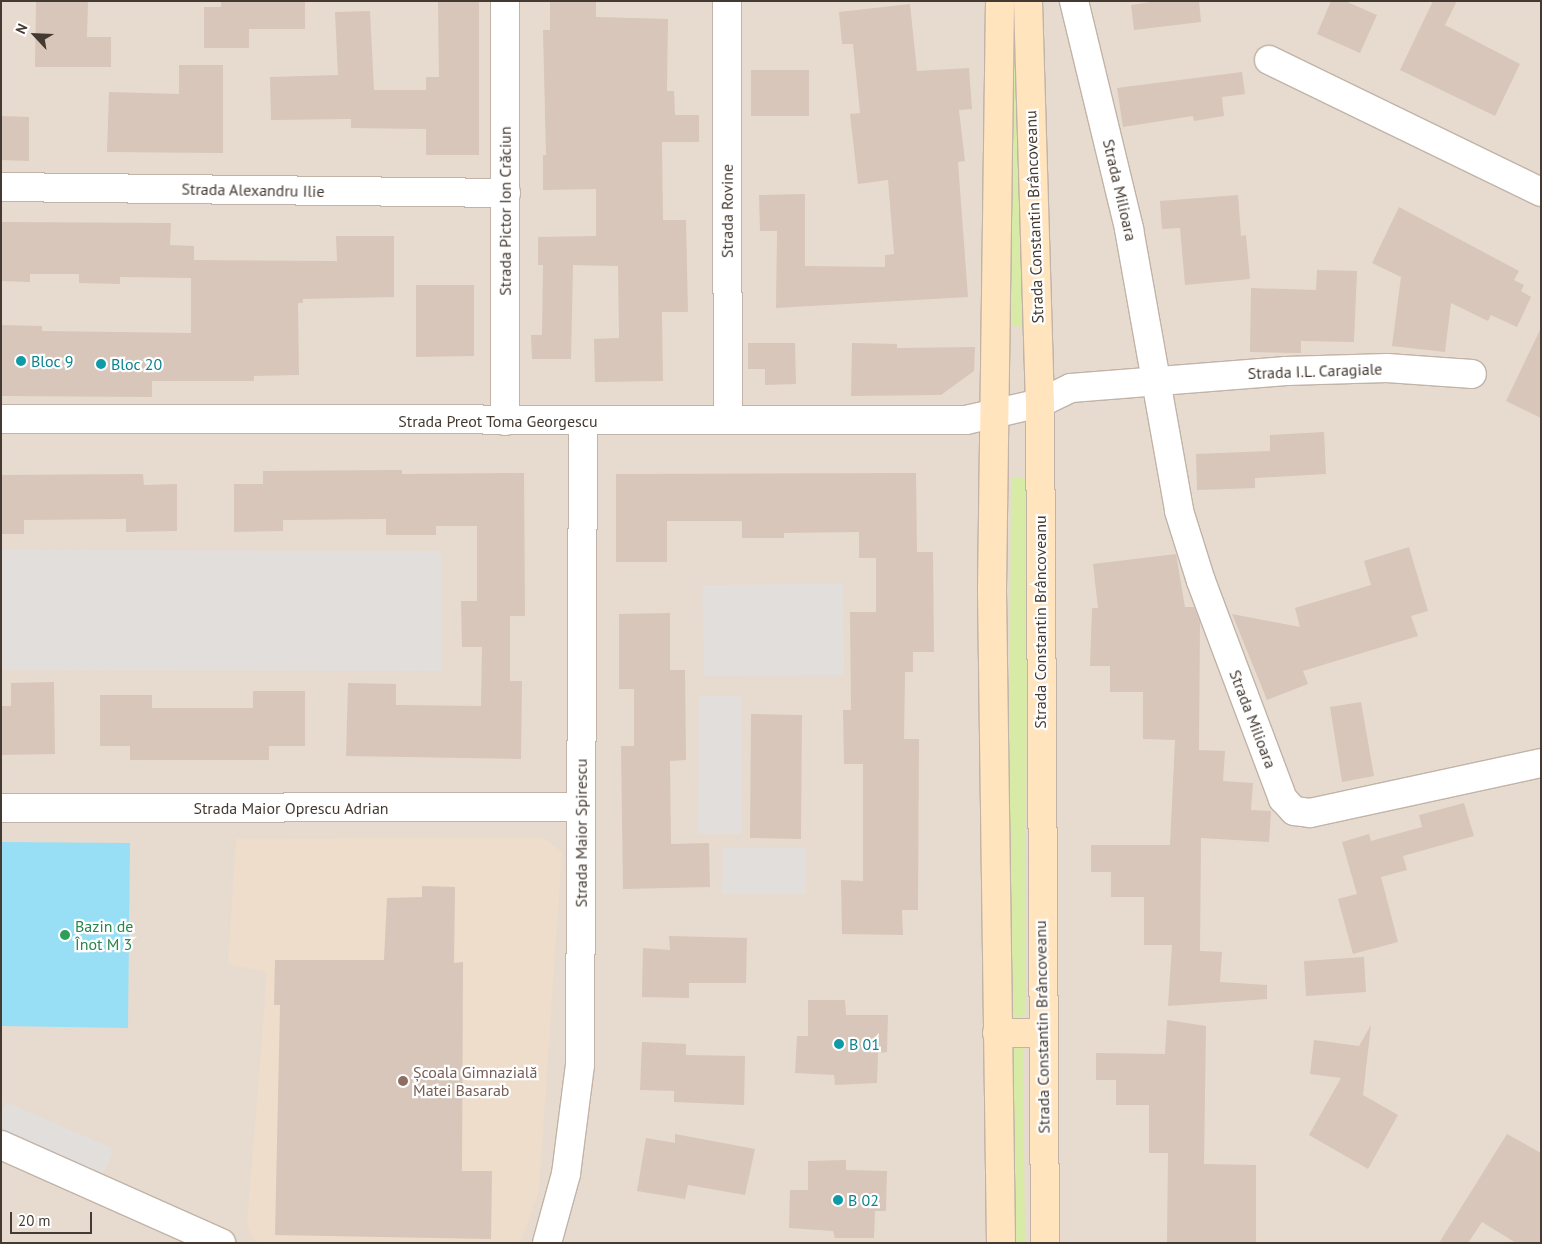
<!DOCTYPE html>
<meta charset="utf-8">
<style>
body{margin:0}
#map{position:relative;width:1542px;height:1244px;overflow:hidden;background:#f2eae1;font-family:"PT Sans",sans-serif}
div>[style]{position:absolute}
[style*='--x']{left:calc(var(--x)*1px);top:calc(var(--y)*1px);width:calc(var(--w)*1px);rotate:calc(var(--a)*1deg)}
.residential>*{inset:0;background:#e7dbcf}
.education>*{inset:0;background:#edddca}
.green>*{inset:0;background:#d7eaa6}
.parking>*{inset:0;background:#e2dedb}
.water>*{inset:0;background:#98dff5}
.building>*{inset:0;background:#d7c6b9}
.roads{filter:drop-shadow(1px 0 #c1b3a7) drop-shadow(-1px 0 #c1b3a7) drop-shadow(0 1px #c1b3a7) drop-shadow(0 -1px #c1b3a7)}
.street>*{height:28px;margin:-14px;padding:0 14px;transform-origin:14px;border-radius:14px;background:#fff}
.secondary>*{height:28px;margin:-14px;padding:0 14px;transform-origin:14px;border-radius:14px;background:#ffe4be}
.dots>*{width:14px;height:14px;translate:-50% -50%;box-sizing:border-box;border:2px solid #fff;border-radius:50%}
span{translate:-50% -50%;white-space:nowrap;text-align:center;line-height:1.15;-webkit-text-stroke:4.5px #fff;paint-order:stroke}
.street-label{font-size:16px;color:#443a32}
.culture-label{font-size:16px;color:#0d838f}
.left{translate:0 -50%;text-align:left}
.leisure-label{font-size:16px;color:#27864d}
.education-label{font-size:16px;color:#785e54}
.frame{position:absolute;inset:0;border:2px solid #443a32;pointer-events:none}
.north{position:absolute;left:10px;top:10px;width:50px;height:50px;-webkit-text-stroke:4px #fff;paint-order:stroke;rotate:295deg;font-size:14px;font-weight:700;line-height:20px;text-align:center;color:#443a32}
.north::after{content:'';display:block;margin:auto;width:18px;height:22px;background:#443a32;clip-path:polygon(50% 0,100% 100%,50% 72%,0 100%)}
.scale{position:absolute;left:10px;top:1212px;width:82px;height:22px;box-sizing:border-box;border:2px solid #443a32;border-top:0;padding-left:6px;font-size:15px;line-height:18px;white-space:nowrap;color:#443a32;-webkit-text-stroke:4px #fff;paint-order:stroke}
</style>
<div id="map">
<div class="residential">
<i style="clip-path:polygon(1px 1px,1541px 1px,1541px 1243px,1px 1243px)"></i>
</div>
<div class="education">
<i style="clip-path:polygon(542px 837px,562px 852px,539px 1191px,520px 1243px,262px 1243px,254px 1240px,247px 1226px,267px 972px,228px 964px,236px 839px)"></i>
</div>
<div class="green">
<i style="clip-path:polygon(1010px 1px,1015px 1px,1023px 327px,1007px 325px)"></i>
<i style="clip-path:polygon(1011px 477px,1028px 479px,1025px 1016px,1008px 1018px)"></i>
<i style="clip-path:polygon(1006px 1045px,1023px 1045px,1025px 1243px,1008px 1243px)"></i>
</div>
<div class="parking">
<i style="clip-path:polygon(1px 550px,441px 551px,441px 671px,1px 670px)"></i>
<i style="clip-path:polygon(843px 584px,844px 675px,704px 676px,702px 585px)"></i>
<i style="clip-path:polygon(699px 696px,741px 696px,741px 834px,698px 834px)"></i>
<i style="clip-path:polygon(723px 848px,806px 848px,806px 894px,722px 894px)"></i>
<i style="clip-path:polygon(6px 1102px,114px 1149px,103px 1174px,1px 1130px,1px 1113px)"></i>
</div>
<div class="water">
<i style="clip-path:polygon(1px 842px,130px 843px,128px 1028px,1px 1026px)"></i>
</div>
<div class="building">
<i style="clip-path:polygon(36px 1px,88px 1px,87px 37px,111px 37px,111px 67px,35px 67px)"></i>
<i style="clip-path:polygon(221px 1px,305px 1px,305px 29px,249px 29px,249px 48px,204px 48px,204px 7px,221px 7px)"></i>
<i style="clip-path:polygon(438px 1px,479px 1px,479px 155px,426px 155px,426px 129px,351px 128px,351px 119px,271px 120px,270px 77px,338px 75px,335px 12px,370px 11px,374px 90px,426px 90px,426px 77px,439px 77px)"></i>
<i style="clip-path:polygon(550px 1px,596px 1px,596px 17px,668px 19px,667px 91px,674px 91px,675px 115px,699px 115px,699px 142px,662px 142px,663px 220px,686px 220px,688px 312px,662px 312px,663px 381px,595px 382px,594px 339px,619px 338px,618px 266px,573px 265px,571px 359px,532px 359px,531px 335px,542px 335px,543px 265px,538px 265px,538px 237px,596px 236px,596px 189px,543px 190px,543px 155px,546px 155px,543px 30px,550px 30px)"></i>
<i style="clip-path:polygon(1157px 1px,1199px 1px,1201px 22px,1134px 30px,1131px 5px)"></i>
<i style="clip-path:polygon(1331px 1px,1345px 1px,1377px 15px,1360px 53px,1317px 34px)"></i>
<i style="clip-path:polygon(1433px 1px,1457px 1px,1445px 25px,1520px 64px,1495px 116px,1400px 70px)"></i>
<i style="clip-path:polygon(910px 4px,917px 71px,969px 68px,972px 109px,959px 110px,965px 161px,958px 162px,968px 297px,776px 308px,777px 231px,760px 231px,759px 195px,805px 194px,805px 266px,885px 267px,885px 255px,894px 254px,888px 180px,858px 184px,850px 114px,860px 113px,853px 44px,842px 44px,839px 12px)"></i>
<i style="clip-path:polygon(179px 65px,223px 65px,223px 153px,107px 152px,109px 92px,179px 94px)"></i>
<i style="clip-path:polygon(751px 70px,809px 70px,809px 116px,751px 116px)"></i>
<i style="clip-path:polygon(1242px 72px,1245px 94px,1222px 97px,1224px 116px,1194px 121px,1193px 116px,1123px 127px,1117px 88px)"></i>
<i style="clip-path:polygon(1px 116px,29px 117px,29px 161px,1px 160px)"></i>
<i style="clip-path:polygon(1238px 195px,1241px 236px,1246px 235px,1250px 279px,1185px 285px,1180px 228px,1162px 229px,1160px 201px)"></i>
<i style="clip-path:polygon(1399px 207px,1519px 271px,1514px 280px,1524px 285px,1521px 291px,1531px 297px,1517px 327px,1491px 315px,1488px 321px,1451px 303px,1445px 352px,1392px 346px,1401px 277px,1372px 263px)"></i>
<i style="clip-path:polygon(1px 222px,171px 223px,170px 245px,194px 246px,194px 260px,337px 261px,336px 236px,394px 236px,394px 297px,303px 299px,303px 303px,298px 303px,299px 375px,254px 376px,254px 381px,152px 381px,152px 397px,1px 396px,1px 325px,42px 326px,42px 331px,191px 333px,191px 278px,120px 277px,120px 284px,79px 283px,79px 274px,30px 274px,30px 282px,1px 281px)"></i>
<i style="clip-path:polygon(1317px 270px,1357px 271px,1354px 342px,1301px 341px,1301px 353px,1250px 352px,1251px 288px,1316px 290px)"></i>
<i style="clip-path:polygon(416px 285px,474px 285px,474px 356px,416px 357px)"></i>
<i style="clip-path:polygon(1541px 328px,1541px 418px,1506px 401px)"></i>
<i style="clip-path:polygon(748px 343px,795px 343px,796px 384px,765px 385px,765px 369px,748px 369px)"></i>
<i style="clip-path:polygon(852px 343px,897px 344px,897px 348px,975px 347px,974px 371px,941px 395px,851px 396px)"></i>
<i style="clip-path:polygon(1324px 432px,1326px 474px,1255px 478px,1255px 488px,1197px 490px,1196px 454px,1270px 451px,1270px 435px)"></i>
<i style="clip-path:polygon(402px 470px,402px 474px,524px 473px,525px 616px,510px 616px,510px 681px,522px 681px,521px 759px,346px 756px,348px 683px,396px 684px,396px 705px,481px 706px,482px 647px,462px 647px,461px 601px,477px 601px,477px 526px,436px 526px,436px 535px,386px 535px,386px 519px,283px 520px,283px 531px,234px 532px,234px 484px,263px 484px,263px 471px)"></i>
<i style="clip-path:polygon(916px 473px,917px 552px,933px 552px,934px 652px,913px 652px,913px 672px,905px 672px,904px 739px,919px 739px,918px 910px,902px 910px,903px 935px,842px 934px,841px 880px,863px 881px,863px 764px,844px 764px,843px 710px,851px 710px,850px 612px,876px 612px,876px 558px,859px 558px,859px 532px,784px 533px,784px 538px,742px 538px,742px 521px,667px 521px,667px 562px,616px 562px,616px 474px)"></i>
<i style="clip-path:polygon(143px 474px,144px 485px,177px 484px,177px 531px,126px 532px,126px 519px,24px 520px,24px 534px,1px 534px,1px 475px)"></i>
<i style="clip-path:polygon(1409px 547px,1428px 611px,1411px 616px,1418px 636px,1303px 671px,1308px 684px,1267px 700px,1232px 614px,1300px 627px,1295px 608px,1371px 585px,1364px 561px)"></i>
<i style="clip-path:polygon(1176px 554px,1185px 607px,1194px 607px,1200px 622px,1199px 750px,1225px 751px,1223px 781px,1253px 783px,1251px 810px,1271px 811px,1269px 842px,1201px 838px,1200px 951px,1222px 952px,1220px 982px,1267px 985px,1267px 999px,1168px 1006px,1172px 945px,1144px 945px,1144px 897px,1111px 897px,1111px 872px,1091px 872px,1091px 845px,1170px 845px,1175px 740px,1143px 739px,1143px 692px,1110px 692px,1110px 666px,1090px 666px,1092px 608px,1098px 608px,1093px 564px)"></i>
<i style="clip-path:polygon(670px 613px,670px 670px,685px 670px,686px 760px,670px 761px,671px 844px,709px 843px,710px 887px,623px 889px,621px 746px,634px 746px,634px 689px,619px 689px,619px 614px)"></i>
<i style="clip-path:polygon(54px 682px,55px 754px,1px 755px,1px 706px,11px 706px,11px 683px)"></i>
<i style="clip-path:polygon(253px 691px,305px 691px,305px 746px,269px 746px,269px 760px,130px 760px,130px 746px,100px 746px,100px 695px,152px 695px,152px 708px,253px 708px)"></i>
<i style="clip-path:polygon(1361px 702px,1374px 776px,1342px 782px,1330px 707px)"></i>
<i style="clip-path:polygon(751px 714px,802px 715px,801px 839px,750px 838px)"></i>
<i style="clip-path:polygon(1464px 803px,1474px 836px,1403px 856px,1407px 870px,1381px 877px,1398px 942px,1353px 954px,1338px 899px,1357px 894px,1342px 842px,1369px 834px,1371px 841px,1422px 827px,1419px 815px)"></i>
<i style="clip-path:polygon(422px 886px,455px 887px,454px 963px,463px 962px,462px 1171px,492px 1171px,491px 1239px,275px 1235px,280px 1005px,274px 1005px,275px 960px,384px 960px,387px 898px,422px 897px)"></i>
<i style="clip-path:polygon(669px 936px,747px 938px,746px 983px,689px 983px,689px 998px,642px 997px,643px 948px,670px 950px)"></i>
<i style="clip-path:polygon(1364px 957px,1366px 992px,1306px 996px,1304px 961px)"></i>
<i style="clip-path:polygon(808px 1000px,845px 1000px,846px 1015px,888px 1015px,887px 1052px,878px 1053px,877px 1083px,835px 1085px,834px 1075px,795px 1073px,797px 1036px,808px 1036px)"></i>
<i style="clip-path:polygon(1167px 1020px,1206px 1026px,1204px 1164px,1256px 1165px,1256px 1243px,1167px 1243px,1168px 1153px,1149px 1153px,1149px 1105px,1116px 1105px,1116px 1080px,1096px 1080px,1096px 1053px,1165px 1054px)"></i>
<i style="clip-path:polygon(1371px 1025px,1363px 1095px,1398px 1115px,1368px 1169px,1309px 1135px,1341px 1078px,1310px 1074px,1314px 1040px,1359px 1046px)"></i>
<i style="clip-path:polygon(642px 1042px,686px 1044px,686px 1055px,745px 1056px,744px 1105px,674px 1102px,674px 1091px,640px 1090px)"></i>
<i style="clip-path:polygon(675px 1134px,755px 1149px,745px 1195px,688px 1185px,685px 1199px,637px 1191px,646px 1138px,675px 1143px)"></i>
<i style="clip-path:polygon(1507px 1134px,1541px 1153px,1541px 1243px,1516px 1243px,1482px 1222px,1468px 1243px,1439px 1243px)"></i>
<i style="clip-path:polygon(846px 1160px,846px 1170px,887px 1171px,886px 1211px,875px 1211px,874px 1238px,835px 1238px,833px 1231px,789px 1228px,790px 1190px,808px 1190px,808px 1161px)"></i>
</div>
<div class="roads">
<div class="street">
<i style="--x:505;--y:1;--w:420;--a:90"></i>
<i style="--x:727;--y:1;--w:419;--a:89.9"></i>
<i style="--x:1074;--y:1;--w:235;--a:76.4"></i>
<i style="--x:1129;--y:229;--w:286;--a:79.9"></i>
<i style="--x:1179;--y:511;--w:73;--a:72.6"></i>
<i style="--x:1201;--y:581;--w:233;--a:69.4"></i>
<i style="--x:1283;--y:799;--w:16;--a:47"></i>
<i style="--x:1294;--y:811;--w:16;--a:7"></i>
<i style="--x:1310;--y:813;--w:236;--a:-12.2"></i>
<i style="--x:1269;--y:60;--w:302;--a:25.9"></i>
<i style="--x:1;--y:187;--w:505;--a:0.68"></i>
<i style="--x:1;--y:419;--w:965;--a:0.06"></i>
<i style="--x:966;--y:420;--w:76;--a:-12.9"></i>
<i style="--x:1040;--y:403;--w:34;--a:-26"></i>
<i style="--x:1071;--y:388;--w:216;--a:-4.5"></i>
<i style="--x:1286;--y:371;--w:101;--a:-1.7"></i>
<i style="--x:1387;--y:368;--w:85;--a:4"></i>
<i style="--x:1;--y:808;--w:580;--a:-0.1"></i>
<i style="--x:1;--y:1145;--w:241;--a:24"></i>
<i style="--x:547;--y:1243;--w:72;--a:-74.6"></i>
<i style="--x:566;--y:1174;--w:110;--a:-82.7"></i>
<i style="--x:580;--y:1065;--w:644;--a:-89.73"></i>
</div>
<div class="secondary">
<i style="--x:1000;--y:1;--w:590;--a:90.78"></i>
<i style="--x:992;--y:591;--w:652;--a:89.21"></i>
<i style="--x:1028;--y:1;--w:402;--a:88.3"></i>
<i style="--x:1040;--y:403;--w:840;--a:89.66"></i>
<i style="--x:997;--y:1033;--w:45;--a:0"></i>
</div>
</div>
<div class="dots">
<i style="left:21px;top:361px;background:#0f9aa8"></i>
<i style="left:101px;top:364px;background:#0f9aa8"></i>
<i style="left:65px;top:935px;background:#2e9e5b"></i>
<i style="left:839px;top:1044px;background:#0f9aa8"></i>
<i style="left:403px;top:1081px;background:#8d6e63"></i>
<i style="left:838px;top:1200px;background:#0f9aa8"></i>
</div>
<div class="street-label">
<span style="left:253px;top:190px;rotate:1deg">Strada Alexandru Ilie</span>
<span style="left:1120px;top:190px;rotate:77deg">Strada Milioara</span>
<span style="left:505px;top:211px;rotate:-90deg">Strada Pictor Ion Crăciun</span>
<span style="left:727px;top:211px;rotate:-90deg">Strada Rovine</span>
<span style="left:1034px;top:217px;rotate:-92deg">Strada Constantin Brâncoveanu</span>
<span style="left:1315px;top:371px;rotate:-2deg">Strada I.L. Caragiale</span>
<span style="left:498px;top:421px">Strada Preot Toma Georgescu</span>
<span style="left:1040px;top:622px;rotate:-90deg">Strada Constantin Brâncoveanu</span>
<span style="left:1253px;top:719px;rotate:69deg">Strada Milioara</span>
<span style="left:291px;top:808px">Strada Maior Oprescu Adrian</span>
<span style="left:581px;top:833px;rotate:-90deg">Strada Maior Spirescu</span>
<span style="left:1042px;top:1027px;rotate:-91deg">Strada Constantin Brâncoveanu</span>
</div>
<div class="culture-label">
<span class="left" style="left:31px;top:361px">Bloc 9</span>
<span class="left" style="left:111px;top:364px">Bloc 20</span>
<span class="left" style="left:849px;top:1044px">B 01</span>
<span class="left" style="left:848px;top:1200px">B 02</span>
</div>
<div class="leisure-label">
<span class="left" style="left:75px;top:935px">Bazin de<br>Înot M 3</span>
</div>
<div class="education-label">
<span class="left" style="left:413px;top:1081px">Școala Gimnazială<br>Matei Basarab</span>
</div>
<div class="frame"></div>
<div class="north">N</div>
<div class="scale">20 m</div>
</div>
